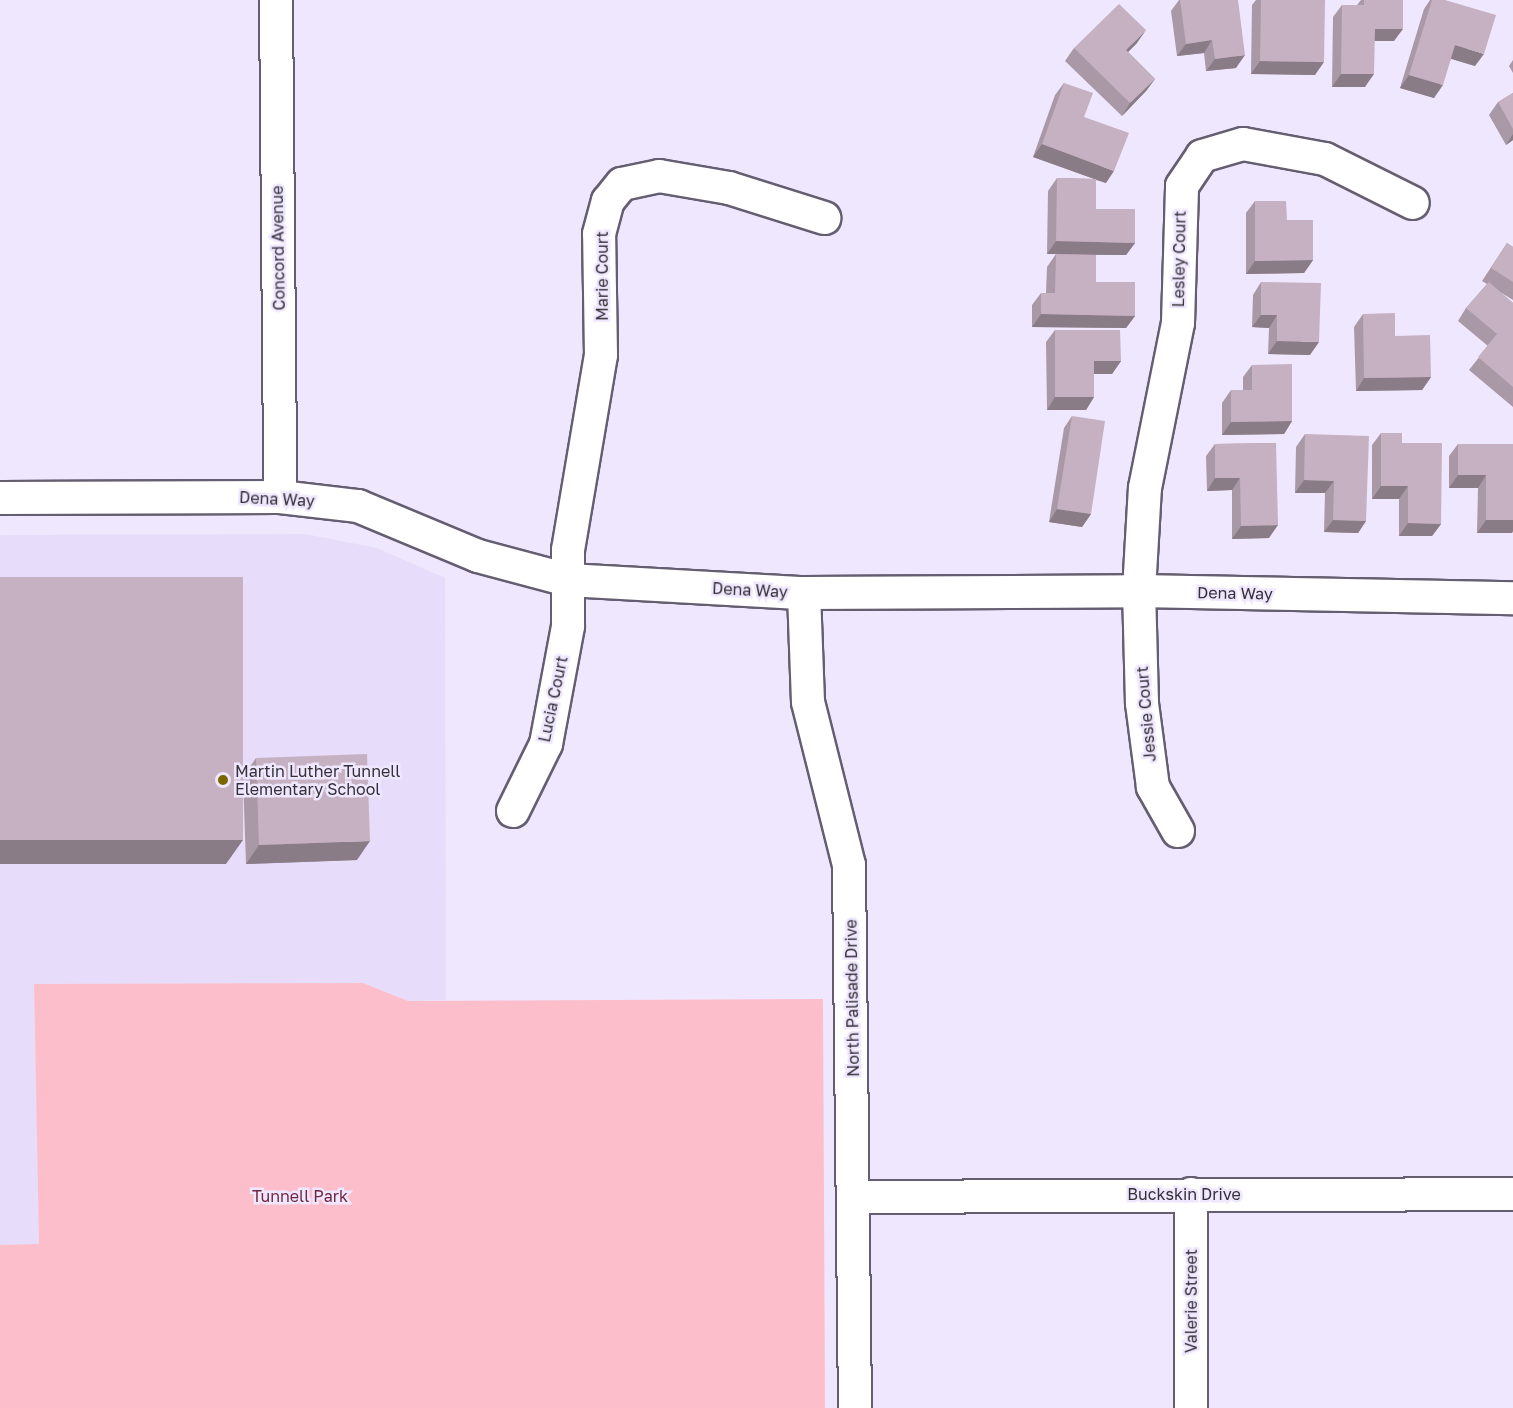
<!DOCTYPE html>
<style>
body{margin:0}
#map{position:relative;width:1513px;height:1408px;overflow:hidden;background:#efe7fe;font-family:"Golos Text",sans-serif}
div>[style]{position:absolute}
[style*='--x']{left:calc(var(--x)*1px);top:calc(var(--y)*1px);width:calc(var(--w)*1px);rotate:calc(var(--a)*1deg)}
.built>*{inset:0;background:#e7dcfa}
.green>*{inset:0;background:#fcbecb}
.roads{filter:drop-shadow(2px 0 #655e71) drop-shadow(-2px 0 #655e71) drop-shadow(0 2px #655e71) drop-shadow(0 -2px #655e71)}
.street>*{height:32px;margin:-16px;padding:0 16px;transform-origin:16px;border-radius:16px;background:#fff}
.wall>*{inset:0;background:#a998a6}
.shaded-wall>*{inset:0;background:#8a7c87}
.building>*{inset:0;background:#c5b1c1}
.dots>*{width:16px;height:16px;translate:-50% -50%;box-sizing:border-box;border:3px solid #efe7fe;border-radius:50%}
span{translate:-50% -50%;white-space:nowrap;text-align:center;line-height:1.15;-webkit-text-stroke:5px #efe7fe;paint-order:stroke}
.street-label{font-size:16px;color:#333038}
.poi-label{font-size:16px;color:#333038}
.left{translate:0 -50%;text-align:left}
.park-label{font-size:16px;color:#72263e}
</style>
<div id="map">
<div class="built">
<i style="clip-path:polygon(305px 534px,377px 548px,445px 578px,446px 1000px,408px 1001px,363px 983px,34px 984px,39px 1245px,0 1245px,0 535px)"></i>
</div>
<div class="green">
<i style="clip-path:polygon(363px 983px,408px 1001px,823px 999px,825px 1408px,0 1408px,0 1245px,39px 1244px,34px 984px)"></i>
</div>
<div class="roads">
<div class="street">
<i style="--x:276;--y:0;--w:497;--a:89.5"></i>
<i style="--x:0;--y:498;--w:280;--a:-0.2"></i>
<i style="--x:280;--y:497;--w:79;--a:6.6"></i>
<i style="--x:358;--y:506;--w:130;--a:22.6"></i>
<i style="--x:478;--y:556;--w:93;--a:14.9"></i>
<i style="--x:568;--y:580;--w:236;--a:3.2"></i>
<i style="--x:804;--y:593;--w:335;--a:-0.3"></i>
<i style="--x:1139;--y:591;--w:374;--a:1.1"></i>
<i style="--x:804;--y:593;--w:109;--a:87.9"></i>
<i style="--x:808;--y:702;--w:168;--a:75.9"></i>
<i style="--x:849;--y:865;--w:543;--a:89.37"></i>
<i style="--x:513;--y:811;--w:75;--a:-63.8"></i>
<i style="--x:546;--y:744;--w:120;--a:-79.4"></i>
<i style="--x:568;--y:626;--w:76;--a:-90"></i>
<i style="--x:568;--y:550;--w:198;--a:-80.4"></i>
<i style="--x:601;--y:355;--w:121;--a:-90.9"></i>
<i style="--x:599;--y:234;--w:34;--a:-75"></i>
<i style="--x:608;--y:201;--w:22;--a:-51"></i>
<i style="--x:622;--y:184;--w:38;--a:-12"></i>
<i style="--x:659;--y:176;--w:71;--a:9.7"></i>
<i style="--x:729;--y:188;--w:100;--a:17.5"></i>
<i style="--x:1178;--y:831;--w:51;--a:-119.6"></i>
<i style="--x:1153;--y:787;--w:85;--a:-97.5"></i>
<i style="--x:1142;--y:703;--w:112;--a:-91.5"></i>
<i style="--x:1139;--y:591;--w:103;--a:-86.7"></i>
<i style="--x:1145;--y:488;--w:168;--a:-78.7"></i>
<i style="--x:1178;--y:323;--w:137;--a:-88.3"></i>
<i style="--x:1182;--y:186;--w:36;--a:-56"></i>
<i style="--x:1202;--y:156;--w:43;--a:-16.3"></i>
<i style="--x:1243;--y:144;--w:83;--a:10.4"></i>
<i style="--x:1325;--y:159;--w:98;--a:26.6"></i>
<i style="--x:1191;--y:1194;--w:214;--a:90"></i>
<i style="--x:856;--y:1197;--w:657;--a:-0.26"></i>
</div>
</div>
<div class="wall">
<i style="clip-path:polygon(1179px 0,1238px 0,1236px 68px,1206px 71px,1204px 53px,1177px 56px,1171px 11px)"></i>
<i style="clip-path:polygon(1256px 0,1325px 0,1315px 75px,1251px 74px,1252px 5px)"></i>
<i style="clip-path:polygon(1361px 0,1403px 0,1394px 41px,1374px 41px,1365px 87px,1332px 87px,1333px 17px,1342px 5px,1357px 5px)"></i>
<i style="clip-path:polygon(1430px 0,1445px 0,1475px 66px,1451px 59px,1434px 98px,1400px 88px,1424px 9px)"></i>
<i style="clip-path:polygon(1137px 43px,1128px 52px,1155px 79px,1146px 91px,1122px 116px,1065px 61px,1074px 48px)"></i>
<i style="clip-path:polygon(1513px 60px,1513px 73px,1509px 66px)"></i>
<i style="clip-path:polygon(1064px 83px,1084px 117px,1106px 183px,1096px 180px,1096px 209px,1135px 243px,1126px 255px,1096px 255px,1096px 282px,1135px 316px,1126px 328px,1032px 327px,1032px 305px,1041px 293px,1046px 293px,1047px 267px,1056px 254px,1047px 254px,1048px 191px,1057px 178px,1094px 179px,1033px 157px,1055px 95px)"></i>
<i style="clip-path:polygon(1513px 93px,1513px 140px,1506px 145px,1489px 115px,1498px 102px)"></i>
<i style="clip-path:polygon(1255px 201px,1287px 220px,1313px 260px,1304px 273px,1246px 274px,1246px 213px)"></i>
<i style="clip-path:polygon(1507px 243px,1513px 247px,1513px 300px,1500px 292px,1513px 303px,1513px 407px,1469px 370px,1488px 346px,1458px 321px,1466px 308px,1487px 284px,1482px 281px)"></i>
<i style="clip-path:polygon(1261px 282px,1310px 355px,1268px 354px,1269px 328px,1252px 327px,1253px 295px)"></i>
<i style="clip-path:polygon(1363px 314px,1395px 336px,1431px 377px,1422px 390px,1356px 391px,1354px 327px)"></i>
<i style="clip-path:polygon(1055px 330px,1121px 361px,1112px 374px,1094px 374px,1094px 397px,1086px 410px,1047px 410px,1046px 342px)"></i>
<i style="clip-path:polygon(1252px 365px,1292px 421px,1284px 434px,1222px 435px,1222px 403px,1231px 390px,1243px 390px,1243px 377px)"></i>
<i style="clip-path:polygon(1072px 416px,1091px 514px,1082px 527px,1049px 522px,1064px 428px)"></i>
<i style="clip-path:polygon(1381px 433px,1402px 443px,1441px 524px,1432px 536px,1399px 536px,1399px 499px,1372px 499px,1372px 445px)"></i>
<i style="clip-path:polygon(1305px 434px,1366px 521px,1358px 533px,1324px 532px,1325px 493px,1295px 493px,1296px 447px)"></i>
<i style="clip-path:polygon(1276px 443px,1269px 538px,1232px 539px,1232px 490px,1207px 491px,1206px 456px,1215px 444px)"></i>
<i style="clip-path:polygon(1458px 444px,1513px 444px,1513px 531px,1512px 533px,1477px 533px,1478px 488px,1449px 488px,1449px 456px)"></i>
<i style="clip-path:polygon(256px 758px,357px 860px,246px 864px,243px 777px)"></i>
</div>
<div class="shaded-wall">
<i style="clip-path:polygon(1375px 29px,1403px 29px,1394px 41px,1366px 41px)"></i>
<i style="clip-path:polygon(1146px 30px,1137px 43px,1117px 63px,1126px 50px)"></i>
<i style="clip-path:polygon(1212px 40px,1204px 53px,1177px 56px,1186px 44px)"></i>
<i style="clip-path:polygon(1455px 45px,1484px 54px,1475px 66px,1446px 57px)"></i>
<i style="clip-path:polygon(1245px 55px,1236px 68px,1206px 71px,1215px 59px)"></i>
<i style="clip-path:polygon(1260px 61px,1324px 62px,1315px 75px,1251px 74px)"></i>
<i style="clip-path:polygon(1341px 74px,1374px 74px,1365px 87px,1332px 87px)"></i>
<i style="clip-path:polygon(1409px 75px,1443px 85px,1434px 98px,1400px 88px)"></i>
<i style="clip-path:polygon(1155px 79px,1146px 91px,1122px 116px,1130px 103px)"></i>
<i style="clip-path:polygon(1513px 134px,1513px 140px,1506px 145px)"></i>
<i style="clip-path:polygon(1042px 144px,1114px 171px,1106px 183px,1033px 157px)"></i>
<i style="clip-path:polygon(1056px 241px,1135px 243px,1126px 255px,1047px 254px)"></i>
<i style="clip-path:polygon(1313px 260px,1304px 273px,1246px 274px,1255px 261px)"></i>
<i style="clip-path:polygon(1041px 314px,1135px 316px,1126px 328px,1032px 327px)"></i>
<i style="clip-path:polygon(1261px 315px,1277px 315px,1269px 328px,1252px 327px)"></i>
<i style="clip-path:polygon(1277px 341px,1319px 342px,1310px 355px,1268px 354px)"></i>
<i style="clip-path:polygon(1094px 361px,1121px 361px,1112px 374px,1085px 374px)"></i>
<i style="clip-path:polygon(1431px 377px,1422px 390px,1356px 391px,1364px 378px)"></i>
<i style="clip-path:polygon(1055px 397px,1094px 397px,1086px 410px,1047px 410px)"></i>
<i style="clip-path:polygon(1292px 421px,1284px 434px,1222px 435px,1231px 422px)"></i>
<i style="clip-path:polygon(1458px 475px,1486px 475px,1478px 488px,1449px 488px)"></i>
<i style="clip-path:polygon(1215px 478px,1240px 478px,1232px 490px,1207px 491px)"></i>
<i style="clip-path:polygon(1304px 480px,1334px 481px,1325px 493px,1295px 493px)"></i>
<i style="clip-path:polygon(1381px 486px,1408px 486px,1399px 499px,1372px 499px)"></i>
<i style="clip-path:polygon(1057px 509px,1091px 514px,1082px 527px,1049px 522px)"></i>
<i style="clip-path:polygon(1333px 520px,1366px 521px,1358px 533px,1324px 532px)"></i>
<i style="clip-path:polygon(1486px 520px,1513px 520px,1513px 531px,1512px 533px,1477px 533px)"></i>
<i style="clip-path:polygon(1408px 523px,1441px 524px,1432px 536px,1399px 536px)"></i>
<i style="clip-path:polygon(1278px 525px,1269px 538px,1232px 539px,1241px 526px)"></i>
<i style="clip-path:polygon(0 840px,243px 840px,226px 864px,0 864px)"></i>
<i style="clip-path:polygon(370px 841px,357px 860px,246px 864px,259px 845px)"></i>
</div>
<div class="building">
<i style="clip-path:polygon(1180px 0,1238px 0,1245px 55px,1215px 59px,1212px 40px,1186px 44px)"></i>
<i style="clip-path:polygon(1261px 0,1325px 0,1324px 62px,1260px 61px)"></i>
<i style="clip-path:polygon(1364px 0,1403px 0,1403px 29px,1375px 29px,1374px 74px,1341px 74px,1342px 5px,1364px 5px)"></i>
<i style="clip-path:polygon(1432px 0,1445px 0,1496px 15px,1484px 54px,1455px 45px,1443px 85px,1409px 75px)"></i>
<i style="clip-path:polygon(1119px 4px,1146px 30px,1126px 50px,1155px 79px,1130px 103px,1074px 48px)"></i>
<i style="clip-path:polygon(1064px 83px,1093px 93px,1084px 117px,1129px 133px,1114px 171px,1042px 144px)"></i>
<i style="clip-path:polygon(1513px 93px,1513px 129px,1498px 102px)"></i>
<i style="clip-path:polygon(1057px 178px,1096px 179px,1096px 209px,1135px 209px,1135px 243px,1056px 241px)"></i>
<i style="clip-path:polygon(1255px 201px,1286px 201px,1287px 220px,1313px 220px,1313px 260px,1255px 261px)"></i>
<i style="clip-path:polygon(1507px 243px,1513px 247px,1513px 282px,1491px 268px)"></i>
<i style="clip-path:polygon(1056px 254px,1096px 255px,1096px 282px,1135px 282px,1135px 316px,1041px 314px,1041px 293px,1055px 293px)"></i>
<i style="clip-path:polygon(1261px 282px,1321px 283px,1319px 342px,1277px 341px,1277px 315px,1261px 315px)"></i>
<i style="clip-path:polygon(1489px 282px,1513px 303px,1513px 387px,1478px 357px,1497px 334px,1466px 308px)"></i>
<i style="clip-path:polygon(1395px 313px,1395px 336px,1430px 335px,1431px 377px,1364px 378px,1363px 314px)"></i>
<i style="clip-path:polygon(1055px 330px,1120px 330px,1121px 361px,1094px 361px,1094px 397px,1055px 397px)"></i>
<i style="clip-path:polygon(1292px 364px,1292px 421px,1231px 422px,1231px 390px,1252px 390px,1252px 365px)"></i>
<i style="clip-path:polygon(1072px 416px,1105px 421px,1091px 514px,1057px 509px)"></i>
<i style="clip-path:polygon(1381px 433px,1402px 433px,1402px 443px,1442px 443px,1441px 524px,1408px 523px,1408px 486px,1381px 486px)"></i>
<i style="clip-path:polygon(1305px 434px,1369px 436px,1366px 521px,1333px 520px,1334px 481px,1304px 480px)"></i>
<i style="clip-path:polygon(1276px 443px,1278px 525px,1241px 526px,1240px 478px,1215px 478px,1215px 444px)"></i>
<i style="clip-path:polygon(1458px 444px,1513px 444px,1513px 520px,1486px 520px,1486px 475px,1458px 475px)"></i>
<i style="clip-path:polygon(0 577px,243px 577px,243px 840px,0 840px)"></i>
<i style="clip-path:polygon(367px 754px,370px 841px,259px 845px,256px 758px)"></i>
</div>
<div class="dots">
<i style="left:223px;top:780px;background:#796800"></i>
</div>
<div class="street-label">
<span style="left:278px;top:248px;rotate:-91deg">Concord Avenue</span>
<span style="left:1179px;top:259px;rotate:-89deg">Lesley Court</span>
<span style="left:602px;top:276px;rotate:-90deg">Marie Court</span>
<span style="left:277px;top:499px;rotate:3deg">Dena Way</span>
<span style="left:750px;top:590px;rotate:3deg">Dena Way</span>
<span style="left:1235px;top:593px;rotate:1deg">Dena Way</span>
<span style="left:553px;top:699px;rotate:-78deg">Lucia Court</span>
<span style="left:1146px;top:714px;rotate:-95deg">Jessie Court</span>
<span style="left:852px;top:998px;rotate:-91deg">North Palisade Drive</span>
<span style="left:1184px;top:1194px">Buckskin Drive</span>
<span style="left:1191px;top:1301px;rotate:-90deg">Valerie Street</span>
</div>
<div class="poi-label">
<span class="left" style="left:235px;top:780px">Martin Luther Tunnell<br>Elementary School</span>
</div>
<div class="park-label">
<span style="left:300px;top:1196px">Tunnell Park</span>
</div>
</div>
